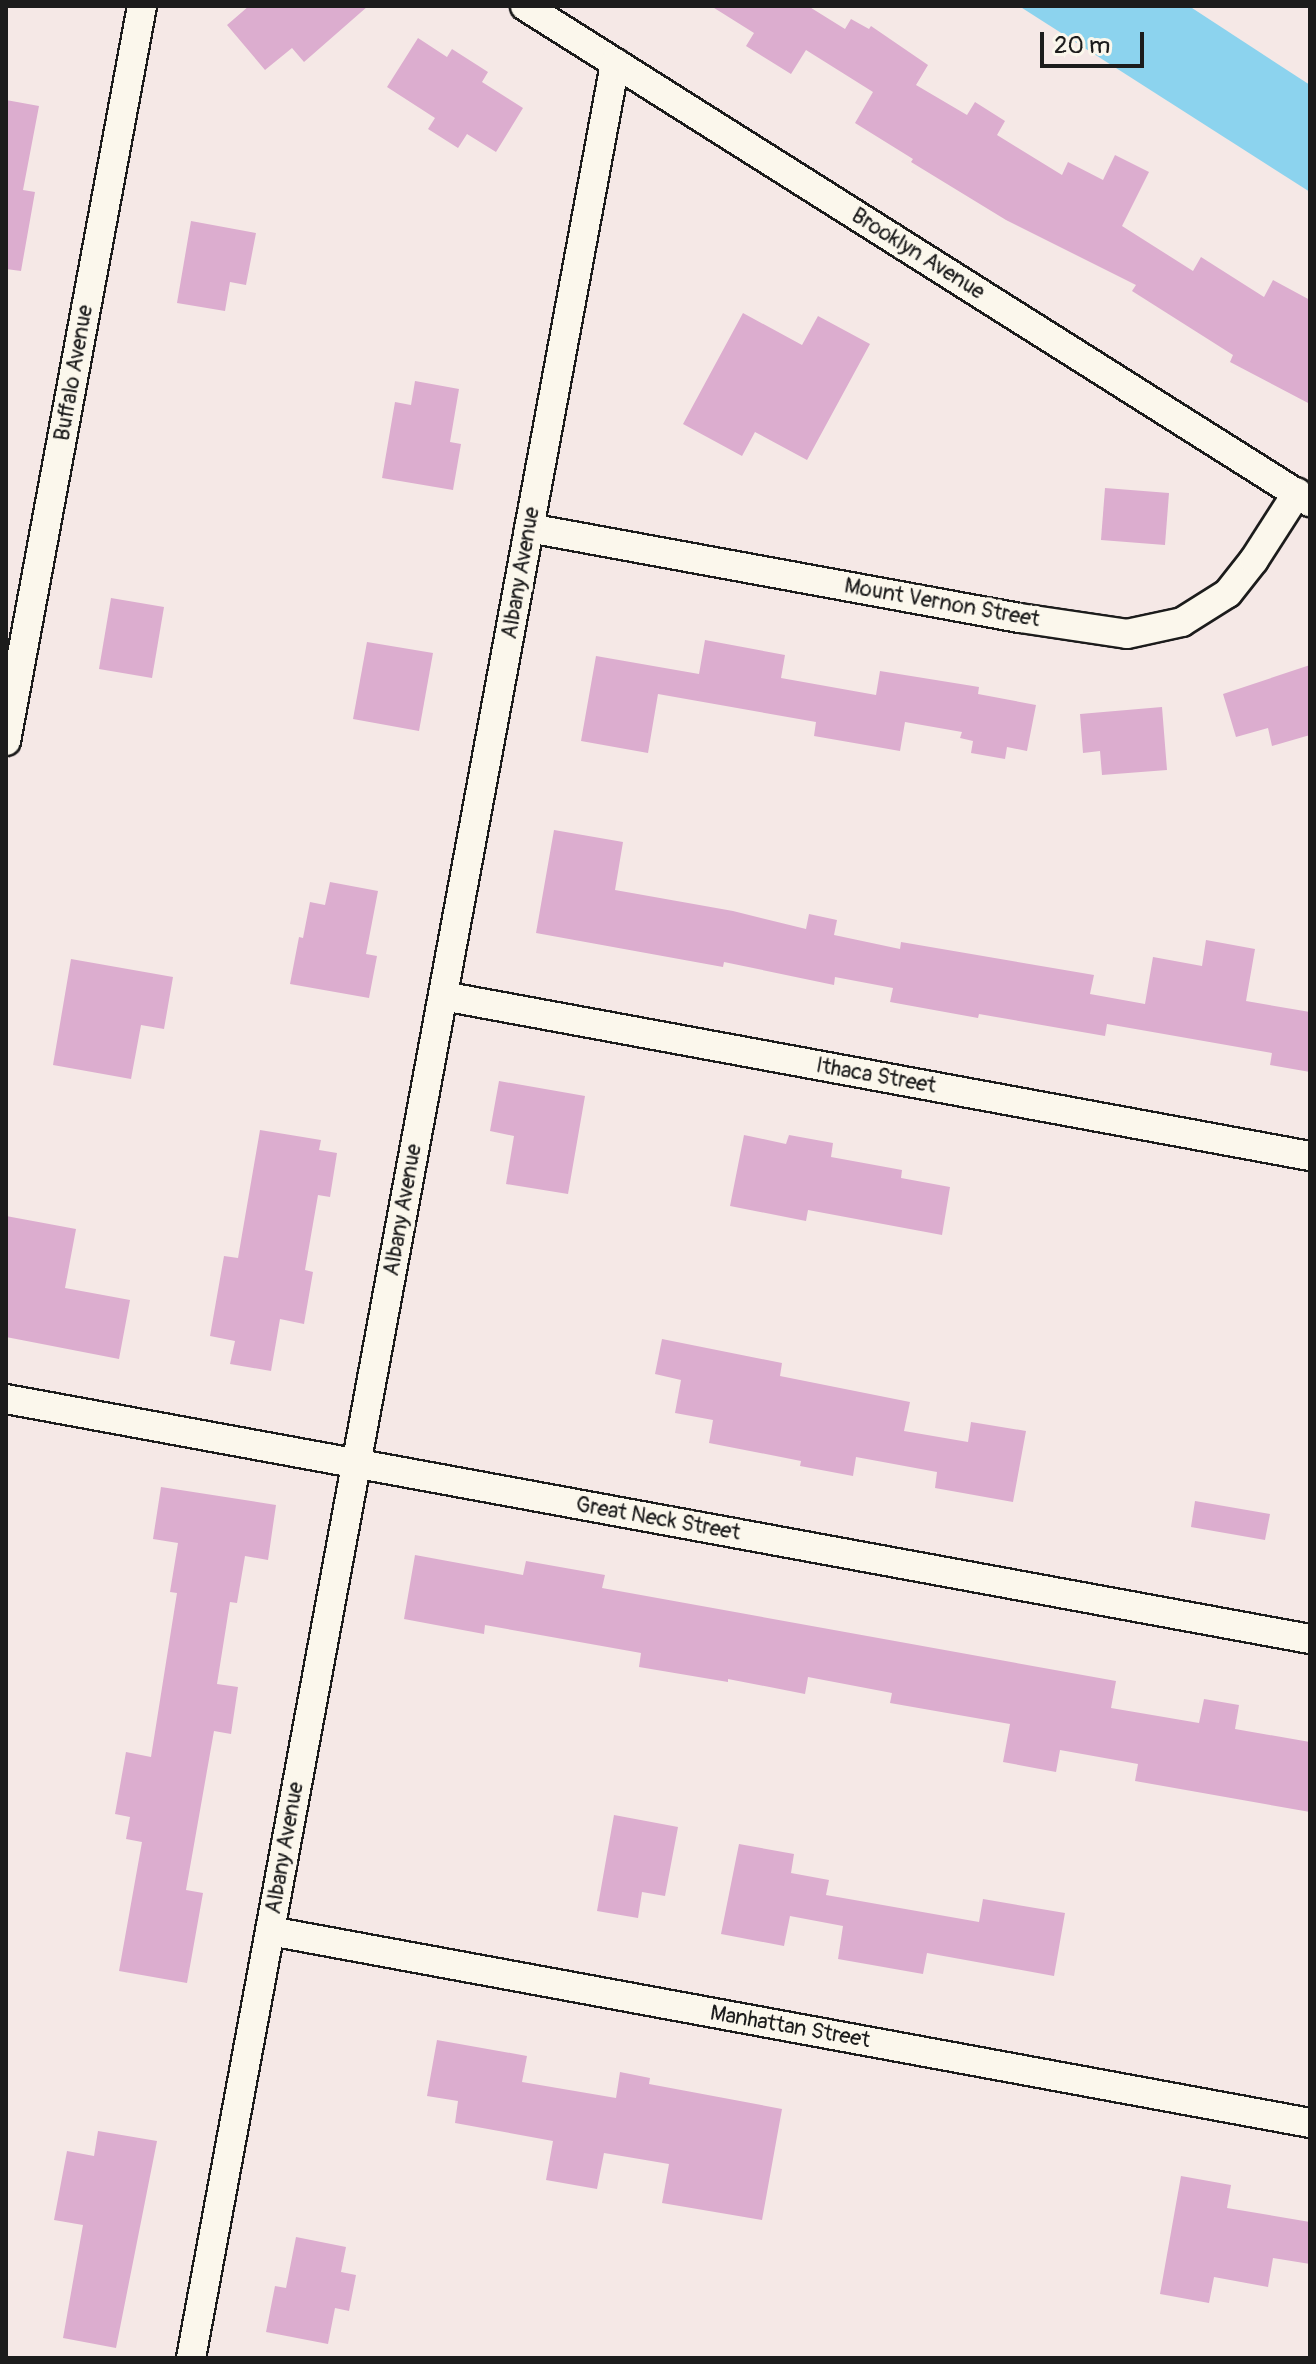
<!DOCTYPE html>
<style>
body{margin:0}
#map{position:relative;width:1316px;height:2364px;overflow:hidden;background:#f5e8e6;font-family:Pangolin,sans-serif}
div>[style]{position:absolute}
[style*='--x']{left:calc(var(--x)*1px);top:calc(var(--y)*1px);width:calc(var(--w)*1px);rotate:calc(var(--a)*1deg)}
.water>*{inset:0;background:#8cd3ee}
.building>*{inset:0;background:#dcadcf}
.roads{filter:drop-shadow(2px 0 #1c1c1c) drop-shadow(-2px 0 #1c1c1c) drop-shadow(0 2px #1c1c1c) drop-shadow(0 -2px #1c1c1c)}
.street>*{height:28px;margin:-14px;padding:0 14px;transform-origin:14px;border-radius:14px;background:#fbf7ec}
span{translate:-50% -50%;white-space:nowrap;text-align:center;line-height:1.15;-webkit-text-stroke:8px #fbf7ec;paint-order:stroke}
.street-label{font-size:22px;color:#1c1c1c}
.frame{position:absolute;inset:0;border:8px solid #1c1c1c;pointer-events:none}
.scale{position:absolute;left:1040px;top:32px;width:104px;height:36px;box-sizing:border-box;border:4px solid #1c1c1c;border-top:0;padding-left:10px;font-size:24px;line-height:28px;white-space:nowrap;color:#1c1c1c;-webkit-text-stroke:6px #fbf7ec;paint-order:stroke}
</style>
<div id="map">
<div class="water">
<i style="clip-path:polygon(1019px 6px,1189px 6px,1310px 85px,1310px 192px)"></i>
</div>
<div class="building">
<i style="clip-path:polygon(249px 6px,368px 6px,304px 62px,292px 48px,265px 70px,227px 25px)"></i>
<i style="clip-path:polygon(711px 6px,808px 6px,845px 29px,851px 19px,869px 29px,871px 26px,928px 65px,916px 85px,967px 115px,975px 102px,1005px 121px,997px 135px,1062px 175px,1068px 162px,1103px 180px,1115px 155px,1149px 172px,1122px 226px,1193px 271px,1201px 257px,1264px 297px,1273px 280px,1310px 300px,1310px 404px,1230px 362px,1233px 355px,1132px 291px,1136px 285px,1006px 220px,911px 162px,913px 159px,855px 123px,873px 92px,806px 50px,791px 74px,746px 46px,754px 33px)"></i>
<i style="clip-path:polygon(418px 38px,447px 57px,452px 49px,488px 72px,482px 82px,523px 108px,496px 152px,467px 134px,458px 148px,428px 129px,435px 118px,387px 87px)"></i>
<i style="clip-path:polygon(6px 100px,39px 106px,23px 190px,35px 192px,21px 271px,6px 269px)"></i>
<i style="clip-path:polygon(191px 221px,256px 233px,246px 285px,230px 282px,225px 311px,177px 303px)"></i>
<i style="clip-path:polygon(743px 313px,802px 345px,818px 316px,870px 344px,807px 460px,755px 432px,742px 456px,683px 424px)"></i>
<i style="clip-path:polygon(415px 381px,459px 389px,450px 442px,461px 444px,453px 490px,382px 478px,395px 402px,411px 405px)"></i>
<i style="clip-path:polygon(1105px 488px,1169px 493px,1165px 545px,1101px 540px)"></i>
<i style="clip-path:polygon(111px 598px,164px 607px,152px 678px,99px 669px)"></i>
<i style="clip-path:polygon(705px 640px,785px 655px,781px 678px,876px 695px,880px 671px,979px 687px,978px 694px,1036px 705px,1027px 751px,1007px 747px,1005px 759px,971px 753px,973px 741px,960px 738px,962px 732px,905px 722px,900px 751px,814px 736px,816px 722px,658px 694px,648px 753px,581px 741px,596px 656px,699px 674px)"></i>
<i style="clip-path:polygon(367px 642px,433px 653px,419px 731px,353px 719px)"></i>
<i style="clip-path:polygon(1310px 665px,1310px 735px,1272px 746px,1268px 728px,1236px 737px,1223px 694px)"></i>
<i style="clip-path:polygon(1162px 707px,1167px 770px,1102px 775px,1100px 751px,1083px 753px,1080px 714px)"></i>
<i style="clip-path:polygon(554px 830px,623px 842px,615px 890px,733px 911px,806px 929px,809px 914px,837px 920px,834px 935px,900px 949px,901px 942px,1094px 975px,1090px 994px,1145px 1004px,1153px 957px,1202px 966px,1206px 940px,1255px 949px,1246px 1001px,1310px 1012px,1310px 1072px,1270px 1065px,1272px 1053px,1107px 1024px,1105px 1036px,979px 1014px,978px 1018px,890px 1002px,893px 988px,835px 977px,834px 985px,724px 962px,723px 967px,536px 933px)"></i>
<i style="clip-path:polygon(330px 882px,378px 891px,366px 954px,377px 956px,369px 998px,290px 984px,299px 937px,303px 938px,310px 902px,325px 905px)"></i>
<i style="clip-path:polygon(71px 959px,173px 977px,164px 1029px,141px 1025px,131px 1079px,53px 1065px)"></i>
<i style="clip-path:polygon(499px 1081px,585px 1096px,568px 1194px,506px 1184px,514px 1136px,490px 1131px)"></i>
<i style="clip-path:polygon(260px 1130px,321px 1140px,319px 1150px,337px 1153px,330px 1197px,318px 1195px,305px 1270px,313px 1272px,304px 1324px,280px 1319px,271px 1371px,230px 1364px,235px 1341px,210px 1336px,224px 1256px,238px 1258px)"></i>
<i style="clip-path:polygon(744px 1135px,786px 1144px,789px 1135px,833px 1143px,831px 1157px,902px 1170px,901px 1178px,950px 1187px,942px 1235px,808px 1210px,806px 1221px,730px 1206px)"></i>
<i style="clip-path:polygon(6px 1216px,76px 1229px,65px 1288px,130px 1300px,119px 1359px,6px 1337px)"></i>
<i style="clip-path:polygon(662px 1339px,782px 1363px,780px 1376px,910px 1402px,904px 1431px,968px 1442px,971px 1422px,1026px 1431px,1013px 1502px,935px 1488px,937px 1472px,856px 1457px,853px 1476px,800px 1466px,801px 1461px,709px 1443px,713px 1420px,675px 1413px,681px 1380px,655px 1374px)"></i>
<i style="clip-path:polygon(161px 1487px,276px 1505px,268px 1560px,245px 1556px,237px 1603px,230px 1602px,217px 1684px,238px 1687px,231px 1734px,214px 1731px,186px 1890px,203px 1893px,187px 1983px,119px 1971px,142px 1842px,126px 1839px,130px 1817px,115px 1814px,126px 1752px,151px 1757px,177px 1593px,170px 1592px,178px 1543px,153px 1539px)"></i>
<i style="clip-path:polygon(1195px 1501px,1270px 1514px,1265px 1540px,1191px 1527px)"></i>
<i style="clip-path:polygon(415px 1555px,523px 1575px,526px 1561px,605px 1575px,602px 1588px,1116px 1681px,1111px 1708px,1199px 1723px,1204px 1699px,1239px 1705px,1235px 1729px,1310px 1742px,1310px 1812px,1135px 1781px,1138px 1764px,1060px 1750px,1056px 1772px,1003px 1762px,1010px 1724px,890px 1703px,892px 1693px,808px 1677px,805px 1694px,728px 1679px,728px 1682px,639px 1667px,641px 1653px,485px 1625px,484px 1634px,404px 1619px)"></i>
<i style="clip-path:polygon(614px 1815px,678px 1827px,665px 1896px,642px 1892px,638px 1918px,597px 1911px)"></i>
<i style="clip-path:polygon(739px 1844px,794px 1854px,791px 1873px,829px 1880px,826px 1895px,979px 1922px,983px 1899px,1065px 1913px,1054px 1976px,927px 1953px,923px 1974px,838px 1959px,843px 1926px,790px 1916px,784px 1946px,721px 1934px)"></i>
<i style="clip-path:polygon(437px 2040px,527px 2056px,522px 2082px,616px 2098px,620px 2072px,650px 2078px,649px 2084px,782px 2109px,762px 2220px,662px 2203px,669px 2164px,604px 2153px,597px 2189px,546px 2180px,553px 2141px,455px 2123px,458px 2101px,427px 2096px)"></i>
<i style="clip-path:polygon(98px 2131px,157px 2141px,116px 2348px,63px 2338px,83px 2225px,54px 2220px,67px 2151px,94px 2156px)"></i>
<i style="clip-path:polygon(1181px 2176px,1231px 2185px,1227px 2208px,1310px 2222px,1310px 2264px,1273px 2258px,1268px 2287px,1214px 2277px,1209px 2303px,1160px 2294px)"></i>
<i style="clip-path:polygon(296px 2237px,346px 2247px,341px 2272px,356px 2275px,349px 2311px,335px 2308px,328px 2344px,266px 2332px,275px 2286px,286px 2288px)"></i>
</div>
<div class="roads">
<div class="street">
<i style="--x:525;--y:6;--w:929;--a:32.29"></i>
<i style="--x:529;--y:528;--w:499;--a:10.4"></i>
<i style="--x:1020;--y:618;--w:108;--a:8.5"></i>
<i style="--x:1127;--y:634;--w:56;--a:-12.3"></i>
<i style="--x:1182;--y:622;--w:54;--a:-32.2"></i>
<i style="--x:1228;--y:593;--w:42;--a:-51.8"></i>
<i style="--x:1254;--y:560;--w:80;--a:-57.3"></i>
<i style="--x:6;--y:741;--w:747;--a:-79.52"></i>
<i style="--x:443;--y:996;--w:882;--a:10.46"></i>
<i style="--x:6;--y:1399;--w:1326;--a:10.43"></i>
<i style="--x:270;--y:1931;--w:1058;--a:10.46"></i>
<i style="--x:191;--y:2358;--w:2334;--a:-79.53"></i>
</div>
</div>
<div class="street-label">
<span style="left:918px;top:254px;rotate:32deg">Brooklyn Avenue</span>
<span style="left:74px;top:373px;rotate:-80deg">Buffalo Avenue</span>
<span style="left:521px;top:573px;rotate:-80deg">Albany Avenue</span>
<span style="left:942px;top:603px;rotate:10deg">Mount Vernon Street</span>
<span style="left:876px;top:1076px;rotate:10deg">Ithaca Street</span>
<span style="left:403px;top:1210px;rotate:-80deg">Albany Avenue</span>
<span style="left:658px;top:1519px;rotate:10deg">Great Neck Street</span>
<span style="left:285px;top:1848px;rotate:-80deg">Albany Avenue</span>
<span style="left:790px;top:2027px;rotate:10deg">Manhattan Street</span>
</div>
<div class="frame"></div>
<div class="scale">20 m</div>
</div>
